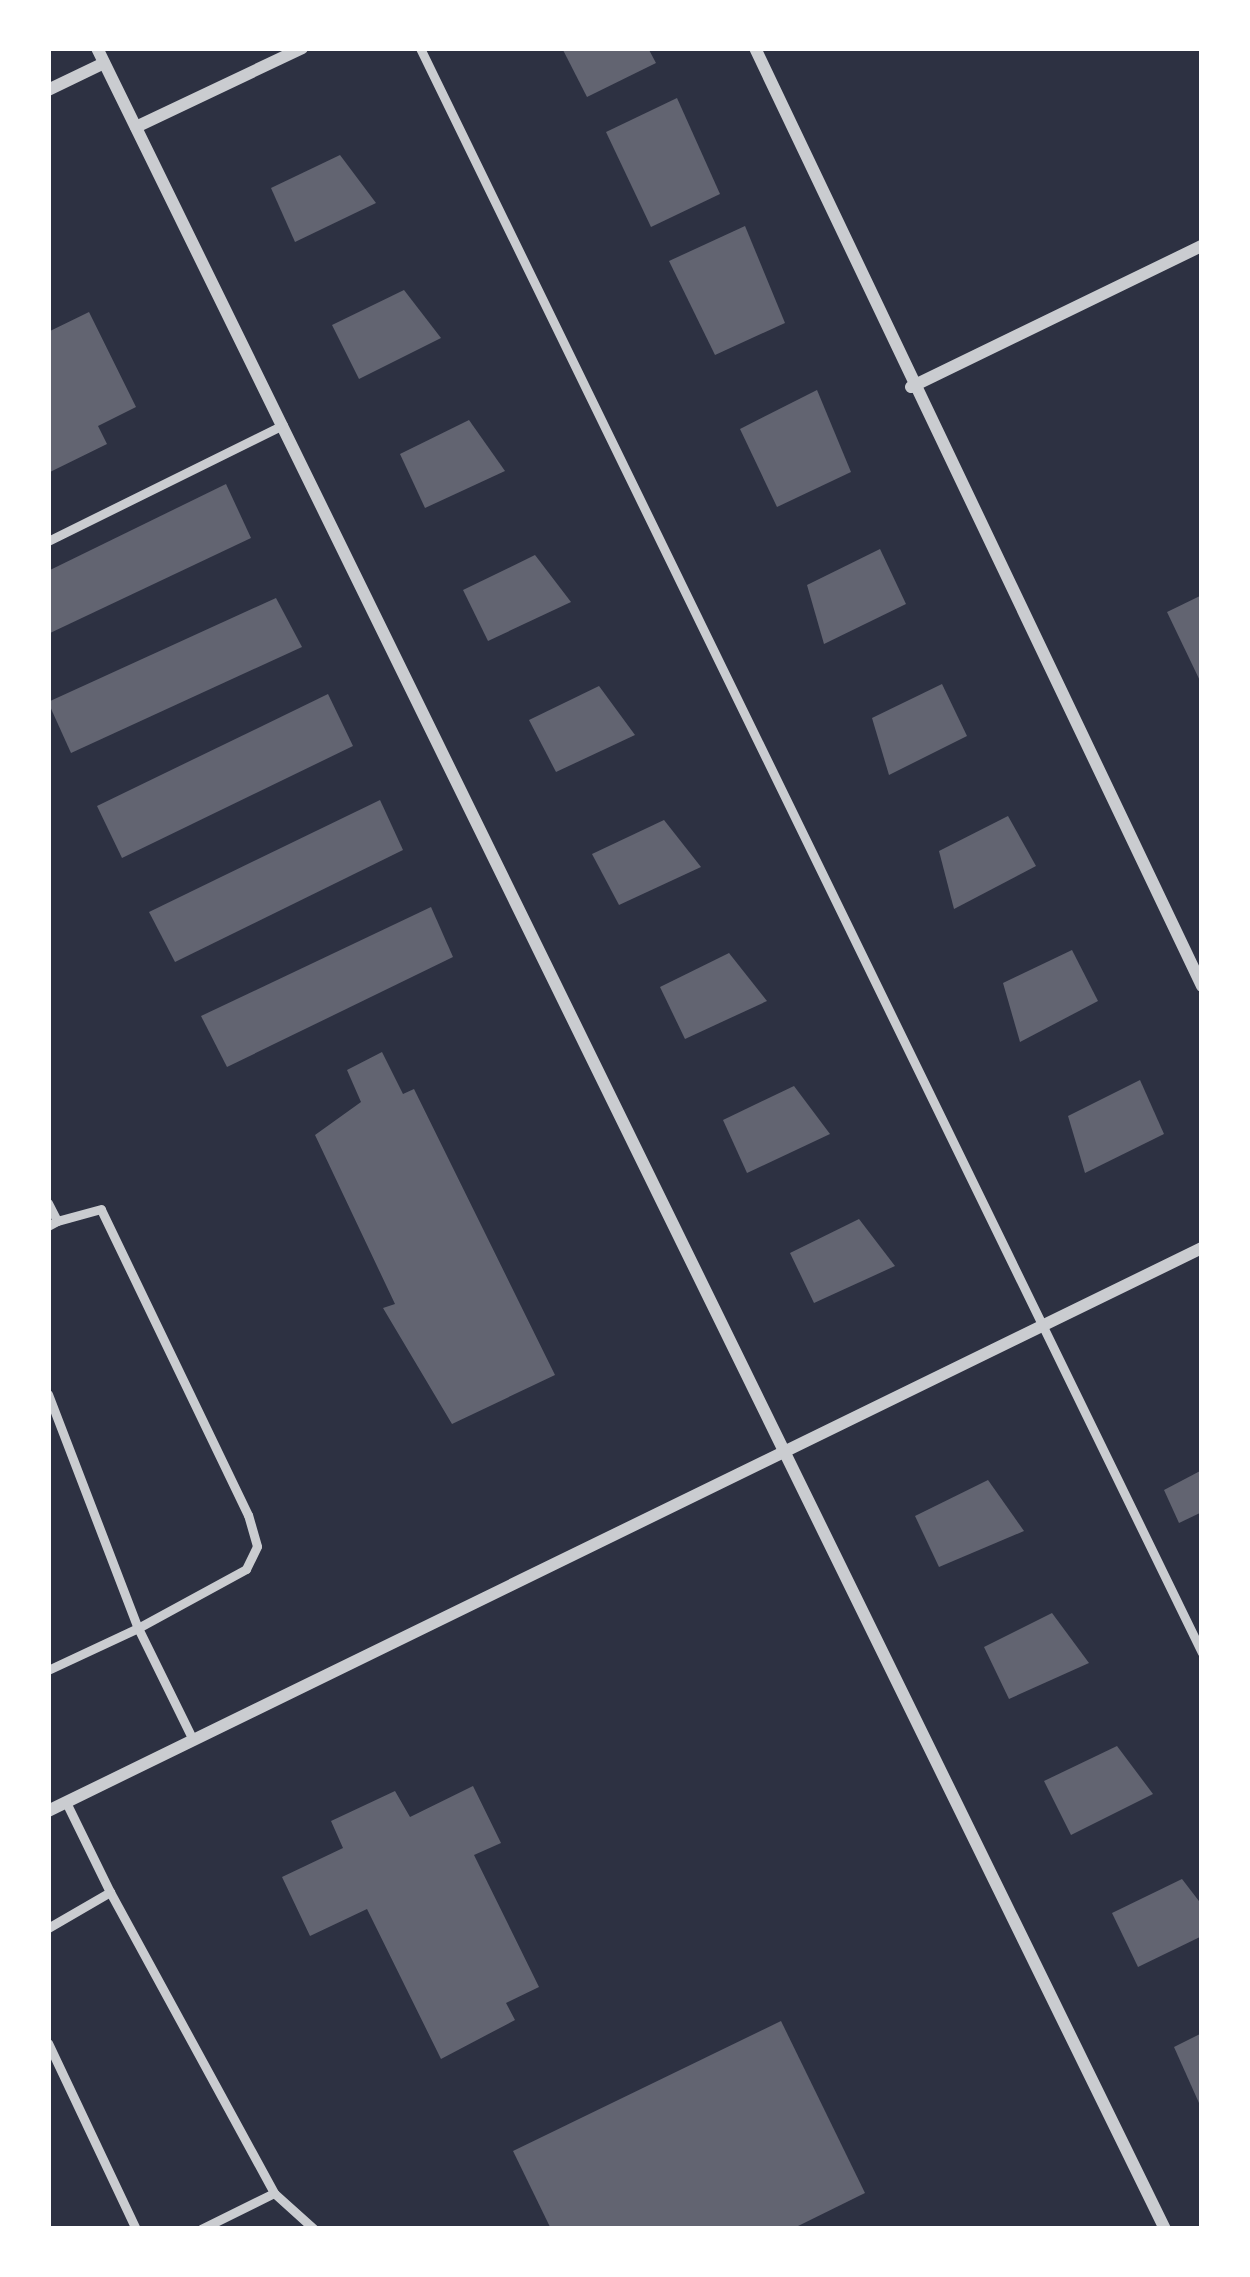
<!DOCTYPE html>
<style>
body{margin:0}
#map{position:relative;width:1250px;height:2277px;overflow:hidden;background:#2d3142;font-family:"Titillium Web",sans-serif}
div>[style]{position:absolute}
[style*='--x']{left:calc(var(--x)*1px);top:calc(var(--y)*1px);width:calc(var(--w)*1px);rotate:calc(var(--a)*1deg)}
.building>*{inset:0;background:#626471}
.service>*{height:9px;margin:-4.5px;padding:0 4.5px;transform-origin:4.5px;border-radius:4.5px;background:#caccd0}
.minor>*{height:12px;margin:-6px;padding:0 6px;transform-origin:6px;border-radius:6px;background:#caccd0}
span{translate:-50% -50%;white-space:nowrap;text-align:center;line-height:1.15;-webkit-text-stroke:9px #fff;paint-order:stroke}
.frame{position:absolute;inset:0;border:51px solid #fff;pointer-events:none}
</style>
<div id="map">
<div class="building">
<i style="clip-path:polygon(562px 48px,648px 48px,656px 63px,587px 97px)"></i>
<i style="clip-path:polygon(677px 98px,720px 194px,651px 227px,606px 132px)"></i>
<i style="clip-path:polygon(340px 155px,376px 203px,295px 242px,271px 188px)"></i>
<i style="clip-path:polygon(745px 226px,785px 323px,715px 355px,669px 261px)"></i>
<i style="clip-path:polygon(404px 290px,441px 338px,359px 379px,332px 325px)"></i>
<i style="clip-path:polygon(89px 312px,136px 407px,98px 426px,107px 444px,48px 473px,48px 332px)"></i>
<i style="clip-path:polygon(817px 390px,851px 472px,777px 507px,740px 429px)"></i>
<i style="clip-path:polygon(469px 420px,505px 471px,425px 508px,400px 454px)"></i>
<i style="clip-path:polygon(226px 484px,251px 538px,48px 634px,48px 571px)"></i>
<i style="clip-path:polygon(880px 549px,906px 604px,824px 644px,807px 585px)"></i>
<i style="clip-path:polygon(535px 555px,571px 602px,488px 641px,463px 590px)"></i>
<i style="clip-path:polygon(1202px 595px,1202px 685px,1167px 612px)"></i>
<i style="clip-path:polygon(276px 598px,302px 647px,71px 753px,48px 702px)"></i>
<i style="clip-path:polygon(942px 684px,967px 736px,889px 775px,872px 718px)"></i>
<i style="clip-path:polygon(599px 686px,635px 735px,556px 772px,529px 720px)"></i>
<i style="clip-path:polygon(328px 694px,353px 746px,122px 858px,97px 806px)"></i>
<i style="clip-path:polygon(380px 800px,403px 850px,175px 962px,149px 912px)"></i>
<i style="clip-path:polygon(1008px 816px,1036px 866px,954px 909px,939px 851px)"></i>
<i style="clip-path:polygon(664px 820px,701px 867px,619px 905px,592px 854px)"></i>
<i style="clip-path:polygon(431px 907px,453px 957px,227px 1067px,201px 1016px)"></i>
<i style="clip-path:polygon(1072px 950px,1098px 1001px,1020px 1042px,1003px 983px)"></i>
<i style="clip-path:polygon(729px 953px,767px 1001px,685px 1039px,660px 987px)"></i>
<i style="clip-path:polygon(382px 1052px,403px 1094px,414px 1089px,555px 1375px,452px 1424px,383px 1308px,395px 1304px,315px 1135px,361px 1102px,347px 1070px)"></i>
<i style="clip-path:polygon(1140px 1080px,1164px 1134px,1085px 1173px,1068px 1116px)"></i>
<i style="clip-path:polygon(794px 1086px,830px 1134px,747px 1173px,723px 1120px)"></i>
<i style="clip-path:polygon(859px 1219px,895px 1266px,814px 1303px,790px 1253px)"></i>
<i style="clip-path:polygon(1202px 1470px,1202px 1512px,1179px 1523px,1164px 1490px)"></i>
<i style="clip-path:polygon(988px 1480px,1024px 1531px,939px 1567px,915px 1516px)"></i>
<i style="clip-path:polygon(1052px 1613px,1089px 1663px,1009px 1699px,984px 1647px)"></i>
<i style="clip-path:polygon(1117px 1746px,1153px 1794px,1071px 1835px,1044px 1781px)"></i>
<i style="clip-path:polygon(473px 1786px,501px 1843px,474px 1855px,539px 1987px,506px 2003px,515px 2020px,441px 2059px,367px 1909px,310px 1936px,282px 1877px,343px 1848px,331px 1821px,395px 1791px,410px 1817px)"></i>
<i style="clip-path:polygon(1182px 1879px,1202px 1905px,1202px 1936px,1138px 1967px,1112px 1913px)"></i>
<i style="clip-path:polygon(781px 2021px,865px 2193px,792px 2229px,551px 2229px,513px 2151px)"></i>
<i style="clip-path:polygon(1202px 2033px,1202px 2101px,1199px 2103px,1174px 2047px)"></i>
</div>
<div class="service">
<i style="--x:420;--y:48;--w:1785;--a:64.02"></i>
<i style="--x:48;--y:541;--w:262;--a:-26.3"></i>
<i style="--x:48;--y:1203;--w:20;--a:63"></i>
<i style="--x:57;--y:1221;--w:10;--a:151"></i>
<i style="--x:48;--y:1394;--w:251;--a:69"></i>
<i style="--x:138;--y:1628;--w:123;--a:-28.6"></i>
<i style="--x:246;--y:1569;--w:25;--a:-64"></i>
<i style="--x:257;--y:1546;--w:32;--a:-106"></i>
<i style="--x:248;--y:1515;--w:339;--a:-115.7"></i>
<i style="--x:101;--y:1209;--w:46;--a:164.7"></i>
<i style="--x:48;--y:1670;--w:99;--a:-25"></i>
<i style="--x:138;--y:1628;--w:125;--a:63.8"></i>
<i style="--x:110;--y:1892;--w:343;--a:61.4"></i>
<i style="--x:274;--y:2193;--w:81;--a:153.7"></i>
<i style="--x:48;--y:1928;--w:72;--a:-30.1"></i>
<i style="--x:110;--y:1892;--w:100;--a:-116.1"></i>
<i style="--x:48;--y:2043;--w:206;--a:64.7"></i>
<i style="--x:274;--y:2193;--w:54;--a:42"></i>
</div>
<div class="minor">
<i style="--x:97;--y:48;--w:2428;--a:63.91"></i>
<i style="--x:755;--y:48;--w:1039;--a:64.52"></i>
<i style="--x:48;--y:90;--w:62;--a:-25.7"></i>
<i style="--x:136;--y:127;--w:184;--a:-25.4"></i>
<i style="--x:911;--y:387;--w:323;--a:-25.9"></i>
<i style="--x:48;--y:1811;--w:1284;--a:-26.01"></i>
</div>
<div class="frame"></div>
</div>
